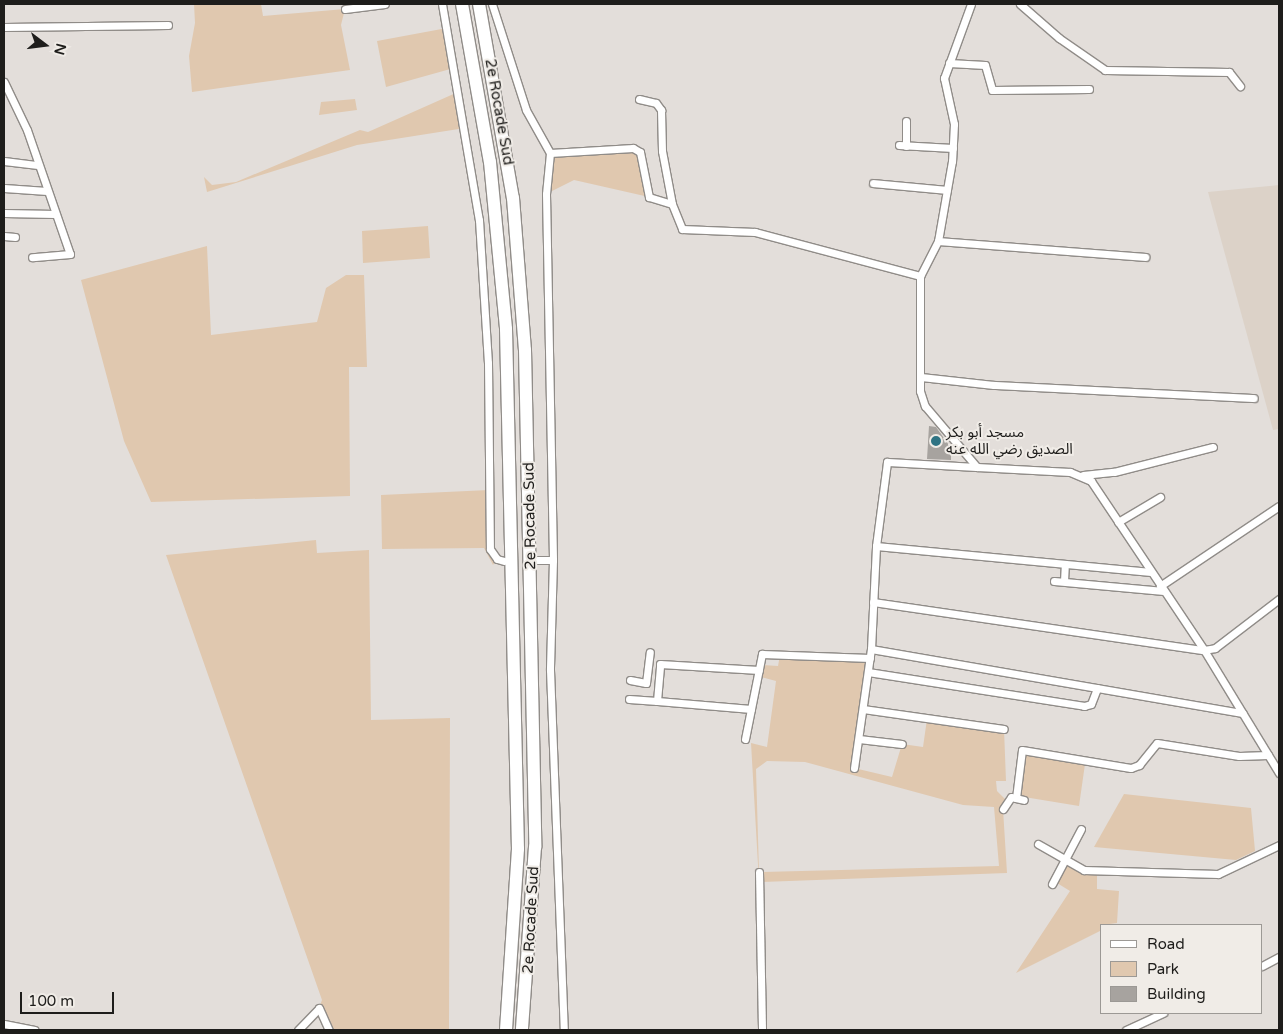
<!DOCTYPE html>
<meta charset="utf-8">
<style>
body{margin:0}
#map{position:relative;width:1283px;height:1034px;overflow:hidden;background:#e3deda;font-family:"Varela Round","Noto Sans Arabic",sans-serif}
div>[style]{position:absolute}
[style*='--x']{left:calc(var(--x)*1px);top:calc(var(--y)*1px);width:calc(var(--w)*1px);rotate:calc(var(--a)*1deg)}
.built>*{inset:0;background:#dcd2c8}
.green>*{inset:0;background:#e0c8af}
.building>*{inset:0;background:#a7a39f}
.roads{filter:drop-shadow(1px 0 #908c88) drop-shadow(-1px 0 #908c88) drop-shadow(0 1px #908c88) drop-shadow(0 -1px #908c88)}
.street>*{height:7px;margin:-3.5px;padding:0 3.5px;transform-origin:3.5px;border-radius:3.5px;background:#fff}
.highway>*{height:12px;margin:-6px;padding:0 6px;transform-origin:6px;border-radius:6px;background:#fff}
.dots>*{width:14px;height:14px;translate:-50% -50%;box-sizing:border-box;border:2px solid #f0ece7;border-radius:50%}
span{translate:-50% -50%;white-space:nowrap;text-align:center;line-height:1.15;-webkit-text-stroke:4px #f0ece7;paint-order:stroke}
.street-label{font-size:15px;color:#1e1d1b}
.poi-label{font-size:15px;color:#1e1d1b}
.left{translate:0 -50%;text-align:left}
.frame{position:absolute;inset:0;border:5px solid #1e1d1b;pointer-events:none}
.legend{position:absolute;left:1100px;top:924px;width:162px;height:90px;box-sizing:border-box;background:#f0ece7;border:1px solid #9c9995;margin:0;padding:6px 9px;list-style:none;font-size:15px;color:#1e1d1b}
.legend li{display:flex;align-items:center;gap:10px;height:25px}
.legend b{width:25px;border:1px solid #9c9995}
.north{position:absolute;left:20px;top:20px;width:50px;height:50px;-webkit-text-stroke:4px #f0ece7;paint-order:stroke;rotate:105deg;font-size:14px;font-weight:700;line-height:20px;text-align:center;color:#1e1d1b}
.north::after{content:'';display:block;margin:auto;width:18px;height:22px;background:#1e1d1b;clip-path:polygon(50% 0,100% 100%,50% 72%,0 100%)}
.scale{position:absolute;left:20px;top:992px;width:94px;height:22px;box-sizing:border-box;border:2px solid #1e1d1b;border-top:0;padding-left:6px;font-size:15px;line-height:18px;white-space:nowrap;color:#1e1d1b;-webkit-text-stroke:4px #f0ece7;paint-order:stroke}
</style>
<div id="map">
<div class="built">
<i style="clip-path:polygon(1279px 185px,1279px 429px,1273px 430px,1208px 192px)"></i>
</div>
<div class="green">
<i style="clip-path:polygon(194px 4px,261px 4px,263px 16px,345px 9px,341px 25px,350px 70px,192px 92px,189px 56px,195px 23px)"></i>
<i style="clip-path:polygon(447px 28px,454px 68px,386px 87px,377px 41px)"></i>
<i style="clip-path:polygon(458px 92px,465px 128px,357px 145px,207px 192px,204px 177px,212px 185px,236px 182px,360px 130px,368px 132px)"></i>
<i style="clip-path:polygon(355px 99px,357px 110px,319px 115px,321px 102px)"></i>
<i style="clip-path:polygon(633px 148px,640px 152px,649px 197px,574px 180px,546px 194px,550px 153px)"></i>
<i style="clip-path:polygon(428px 226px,430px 258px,363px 263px,362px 231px)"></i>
<i style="clip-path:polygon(207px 246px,211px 335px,317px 322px,326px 288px,346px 275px,364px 275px,367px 367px,349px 367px,350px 496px,151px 502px,124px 441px,81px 280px)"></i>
<i style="clip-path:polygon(489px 490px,490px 549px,497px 559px,493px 565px,484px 548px,382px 549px,381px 495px)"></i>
<i style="clip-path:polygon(316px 540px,317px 553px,369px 550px,371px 720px,450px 718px,449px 1030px,329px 1030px,319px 1008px,322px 1000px,166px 555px)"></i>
<i style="clip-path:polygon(evenodd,780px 655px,870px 658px,854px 768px,892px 777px,902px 744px,923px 747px,927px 719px,1004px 729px,1006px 781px,996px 781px,997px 791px,1007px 801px,1003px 809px,1007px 873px,759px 882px,751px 743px,767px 747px,776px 681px,761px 677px,763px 665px,778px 666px,780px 655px,767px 761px,805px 762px,963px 805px,994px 807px,999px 866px,759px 872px,756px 769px,767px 761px)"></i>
<i style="clip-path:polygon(1023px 753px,1085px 764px,1079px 806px,1018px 796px)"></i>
<i style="clip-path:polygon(1124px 794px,1251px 808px,1255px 851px,1236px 860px,1094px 847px)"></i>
<i style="clip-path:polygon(1068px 865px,1082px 874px,1097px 875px,1097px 889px,1119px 891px,1117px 923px,1102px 925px,1102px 930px,1016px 973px,1070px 891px,1057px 883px)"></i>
</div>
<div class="building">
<i style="clip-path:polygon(929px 426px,936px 427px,951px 448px,951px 460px,927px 459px)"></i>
</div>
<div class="roads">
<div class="street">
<i style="--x:442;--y:4;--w:219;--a:80.3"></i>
<i style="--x:479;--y:220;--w:143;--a:86.4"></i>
<i style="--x:488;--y:363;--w:186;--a:89.4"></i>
<i style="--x:490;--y:549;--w:12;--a:55"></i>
<i style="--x:497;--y:559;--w:7;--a:16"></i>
<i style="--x:492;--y:4;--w:111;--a:72.2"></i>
<i style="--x:526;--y:110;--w:49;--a:60.8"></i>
<i style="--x:550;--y:153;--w:83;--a:-3.4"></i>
<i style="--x:633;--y:148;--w:8;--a:30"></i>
<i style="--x:640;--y:152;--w:46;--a:78.7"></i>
<i style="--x:649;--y:197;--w:24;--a:17"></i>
<i style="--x:672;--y:204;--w:27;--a:68"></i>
<i style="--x:682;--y:229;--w:73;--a:2.4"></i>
<i style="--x:755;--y:232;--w:171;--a:14.9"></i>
<i style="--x:971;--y:4;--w:79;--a:110"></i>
<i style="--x:944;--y:78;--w:47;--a:77.7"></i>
<i style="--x:954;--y:124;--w:37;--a:93"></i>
<i style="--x:952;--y:161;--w:81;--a:99.9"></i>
<i style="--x:938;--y:241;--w:39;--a:117"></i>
<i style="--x:920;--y:276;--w:115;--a:90"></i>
<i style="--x:920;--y:391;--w:16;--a:72"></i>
<i style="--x:925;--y:406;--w:80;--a:49.6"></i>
<i style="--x:977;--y:467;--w:93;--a:3.1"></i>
<i style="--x:1070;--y:472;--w:23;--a:23"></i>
<i style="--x:1091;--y:481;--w:203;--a:56.2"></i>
<i style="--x:1204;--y:650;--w:144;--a:58.6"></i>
<i style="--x:1020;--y:4;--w:52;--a:41.1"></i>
<i style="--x:1059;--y:38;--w:56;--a:34.8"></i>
<i style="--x:1105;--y:70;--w:124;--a:0.9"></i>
<i style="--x:1229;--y:72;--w:18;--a:52"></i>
<i style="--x:345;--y:9;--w:40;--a:-7.1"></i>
<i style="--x:4;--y:27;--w:164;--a:-0.7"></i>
<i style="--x:949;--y:63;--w:36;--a:3"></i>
<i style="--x:985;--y:65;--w:26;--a:74"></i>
<i style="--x:992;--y:90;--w:97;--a:-0.6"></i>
<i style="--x:4;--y:82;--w:53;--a:64.4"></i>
<i style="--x:27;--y:130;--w:131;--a:70.9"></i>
<i style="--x:70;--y:254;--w:38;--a:175"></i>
<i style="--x:639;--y:99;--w:17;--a:13"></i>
<i style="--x:656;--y:103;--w:9;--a:54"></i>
<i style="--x:661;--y:110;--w:41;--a:88.6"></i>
<i style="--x:662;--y:151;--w:54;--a:79.3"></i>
<i style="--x:906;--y:121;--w:25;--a:90"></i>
<i style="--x:899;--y:145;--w:54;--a:3.2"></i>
<i style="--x:550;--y:153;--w:41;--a:95.6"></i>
<i style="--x:546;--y:194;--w:366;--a:88.9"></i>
<i style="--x:553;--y:560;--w:110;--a:91.6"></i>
<i style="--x:550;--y:670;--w:360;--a:87.8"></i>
<i style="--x:4;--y:161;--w:34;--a:7"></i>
<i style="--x:873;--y:183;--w:74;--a:5.4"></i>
<i style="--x:4;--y:188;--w:43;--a:4"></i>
<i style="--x:4;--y:213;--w:51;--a:1.1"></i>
<i style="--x:4;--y:236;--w:11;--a:5"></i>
<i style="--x:938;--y:241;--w:208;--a:4.4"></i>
<i style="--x:921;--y:377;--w:73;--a:6.3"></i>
<i style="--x:994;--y:385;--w:260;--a:2.9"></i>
<i style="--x:1083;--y:475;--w:31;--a:-6"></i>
<i style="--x:1114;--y:472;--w:102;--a:-14.2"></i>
<i style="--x:1118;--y:522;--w:49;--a:-30.8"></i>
<i style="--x:876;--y:546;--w:276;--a:5.4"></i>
<i style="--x:537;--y:560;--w:16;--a:0"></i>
<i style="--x:1054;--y:581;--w:110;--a:5.2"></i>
<i style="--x:1064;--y:581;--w:17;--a:-87"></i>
<i style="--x:1160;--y:586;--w:143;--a:-33.9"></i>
<i style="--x:873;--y:602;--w:334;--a:8.3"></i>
<i style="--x:1204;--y:650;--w:11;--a:-10"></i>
<i style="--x:1215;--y:648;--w:81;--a:-37.4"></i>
<i style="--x:871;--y:649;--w:377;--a:9.8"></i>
<i style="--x:868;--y:672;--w:219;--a:8.9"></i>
<i style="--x:1084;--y:706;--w:7;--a:-16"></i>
<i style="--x:1091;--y:704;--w:17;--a:-69"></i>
<i style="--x:630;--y:680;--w:16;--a:11"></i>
<i style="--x:646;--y:683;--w:31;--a:-83"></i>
<i style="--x:629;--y:699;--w:28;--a:4"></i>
<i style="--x:751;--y:709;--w:94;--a:-175.1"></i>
<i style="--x:657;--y:701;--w:37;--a:-85"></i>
<i style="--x:660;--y:664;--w:99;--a:3.5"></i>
<i style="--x:863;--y:709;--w:142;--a:8.1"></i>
<i style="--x:745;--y:739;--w:87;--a:-78.7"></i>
<i style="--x:762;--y:654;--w:108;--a:2.1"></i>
<i style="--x:859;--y:739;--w:43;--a:6.6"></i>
<i style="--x:854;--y:768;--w:120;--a:-81.9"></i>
<i style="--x:871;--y:649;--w:103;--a:-87.2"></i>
<i style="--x:876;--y:546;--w:85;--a:-82.5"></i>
<i style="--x:887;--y:462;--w:90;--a:3.2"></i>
<i style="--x:1016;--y:798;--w:48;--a:-82.9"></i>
<i style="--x:1022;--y:750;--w:110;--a:9.4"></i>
<i style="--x:1131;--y:768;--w:9;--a:-21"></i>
<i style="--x:1139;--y:765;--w:28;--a:-51"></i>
<i style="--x:1157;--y:743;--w:83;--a:9"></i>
<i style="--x:1239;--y:756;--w:29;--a:-2"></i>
<i style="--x:1003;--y:809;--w:14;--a:-56"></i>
<i style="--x:1011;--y:797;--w:13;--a:13"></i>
<i style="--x:1038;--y:844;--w:53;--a:29.5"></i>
<i style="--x:1084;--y:870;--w:134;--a:1.7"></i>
<i style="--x:1218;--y:874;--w:68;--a:-25.4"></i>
<i style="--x:759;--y:872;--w:158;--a:88.9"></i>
<i style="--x:1052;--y:884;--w:62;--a:-62.2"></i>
<i style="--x:1262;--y:966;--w:19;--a:-28"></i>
<i style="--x:4;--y:1024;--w:31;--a:11"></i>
<i style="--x:298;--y:1030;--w:30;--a:-46"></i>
<i style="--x:319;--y:1008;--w:24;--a:66"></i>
<i style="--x:1126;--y:1030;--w:41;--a:-24.7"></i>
</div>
<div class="highway">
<i style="--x:462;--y:4;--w:160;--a:80"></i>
<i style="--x:490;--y:162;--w:168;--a:84.5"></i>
<i style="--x:506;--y:329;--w:520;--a:88.68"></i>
<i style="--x:518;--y:849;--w:181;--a:93.8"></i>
<i style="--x:479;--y:4;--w:197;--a:80.1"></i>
<i style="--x:513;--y:198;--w:152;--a:85.5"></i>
<i style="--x:525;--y:350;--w:497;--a:88.8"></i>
<i style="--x:535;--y:847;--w:183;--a:94.1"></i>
</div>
</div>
<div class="dots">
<i style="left:936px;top:441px;background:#2f7383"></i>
</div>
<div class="street-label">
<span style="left:499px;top:112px;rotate:80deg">2e Rocade Sud</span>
<span style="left:530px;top:516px;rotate:-91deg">2e Rocade Sud</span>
<span style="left:531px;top:920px;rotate:-87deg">2e Rocade Sud</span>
</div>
<div class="poi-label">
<span class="left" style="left:946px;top:441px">مسجد أبو بكر<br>الصديق رضي الله عنه</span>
</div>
<div class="frame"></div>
<ul class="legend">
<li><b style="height:6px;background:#fff"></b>Road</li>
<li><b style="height:14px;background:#e0c8af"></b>Park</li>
<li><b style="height:14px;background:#a7a39f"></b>Building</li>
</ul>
<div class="north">N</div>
<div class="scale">100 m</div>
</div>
